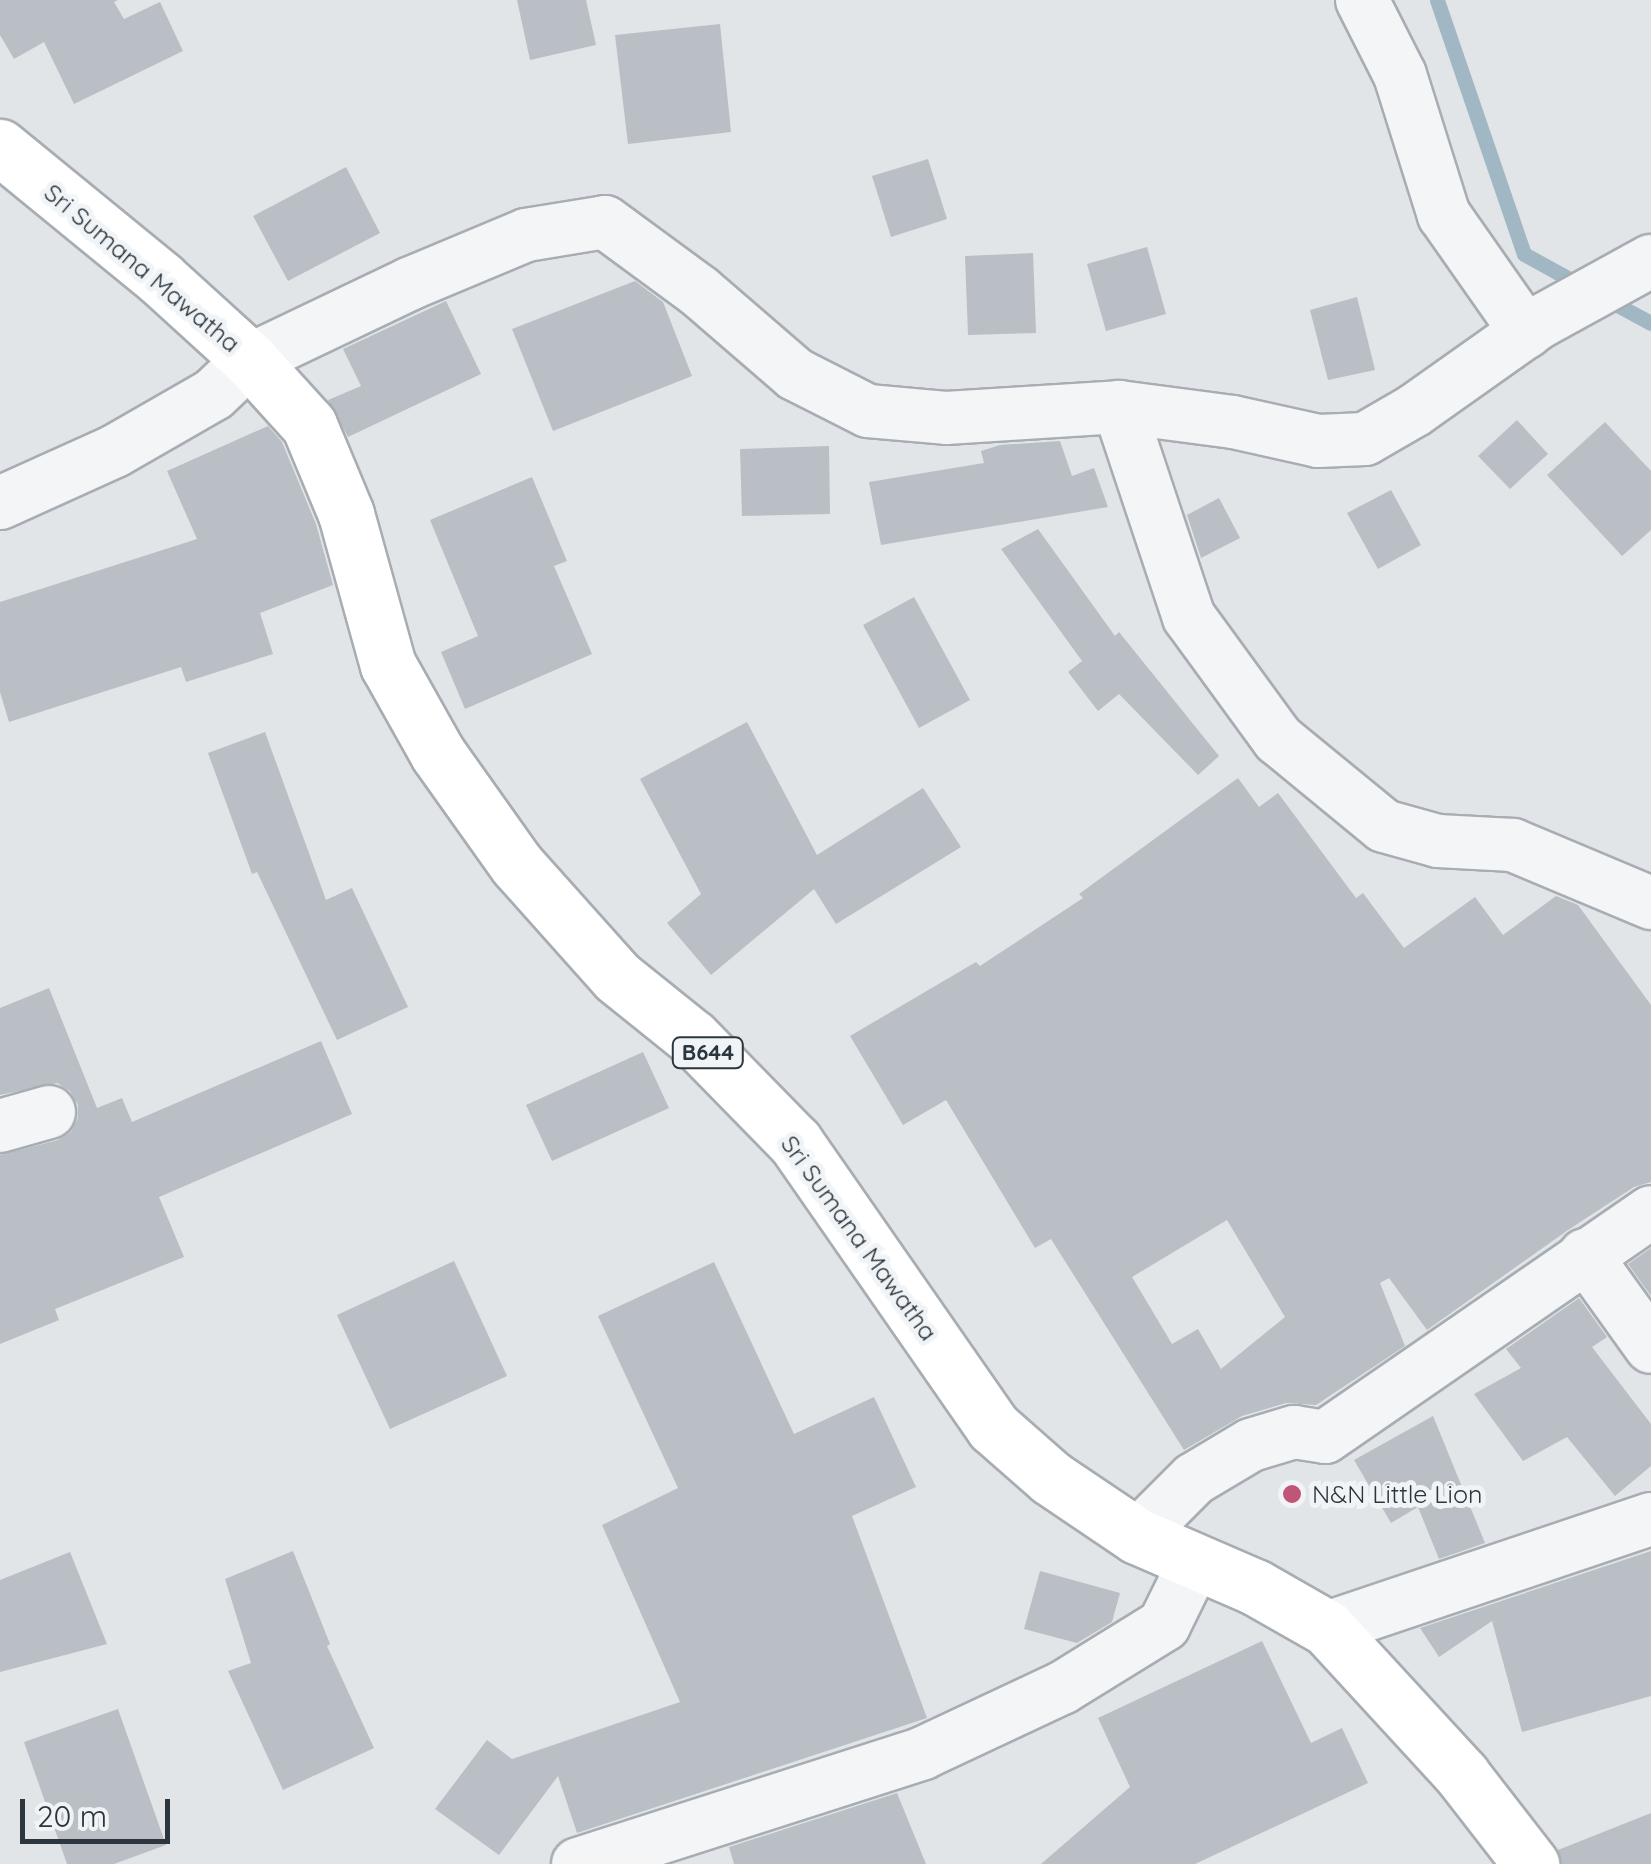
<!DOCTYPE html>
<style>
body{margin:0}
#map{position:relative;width:1651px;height:1864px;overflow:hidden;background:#e1e5e8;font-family:Quicksand,sans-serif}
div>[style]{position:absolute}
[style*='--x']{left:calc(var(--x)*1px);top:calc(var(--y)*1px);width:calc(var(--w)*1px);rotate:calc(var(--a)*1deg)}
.stream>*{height:15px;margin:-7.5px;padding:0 7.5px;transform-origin:7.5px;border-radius:7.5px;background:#a1b8c4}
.building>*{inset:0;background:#b9bfc5}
.roads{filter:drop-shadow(2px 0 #a7adb2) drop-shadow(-2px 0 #a7adb2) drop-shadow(0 2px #a7adb2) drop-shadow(0 -2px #a7adb2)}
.street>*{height:52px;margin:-26px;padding:0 26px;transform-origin:26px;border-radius:26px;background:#f4f5f7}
.primary>*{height:55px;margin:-27.5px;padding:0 27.5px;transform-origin:27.5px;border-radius:27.5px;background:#fff}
.dots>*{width:28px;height:28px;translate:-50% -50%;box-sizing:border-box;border:5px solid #f1f4f6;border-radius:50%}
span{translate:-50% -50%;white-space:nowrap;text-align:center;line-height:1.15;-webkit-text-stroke:10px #f1f4f6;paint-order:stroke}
.shield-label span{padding:2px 8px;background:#f1f4f6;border:2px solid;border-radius:8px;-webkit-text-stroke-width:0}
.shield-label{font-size:22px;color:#2c363e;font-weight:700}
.street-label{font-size:25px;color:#2c363e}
.poi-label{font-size:25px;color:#2c363e}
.left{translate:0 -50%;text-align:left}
.scale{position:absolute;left:20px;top:1799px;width:150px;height:45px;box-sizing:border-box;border:5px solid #2c363e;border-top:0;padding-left:12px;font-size:30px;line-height:35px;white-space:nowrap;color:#2c363e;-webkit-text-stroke:8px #f1f4f6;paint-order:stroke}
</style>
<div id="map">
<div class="stream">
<i style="--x:1437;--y:0;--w:268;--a:71.1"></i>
<i style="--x:1524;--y:254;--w:66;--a:28.9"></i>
<i style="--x:1606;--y:299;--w:51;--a:28.1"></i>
</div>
<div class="building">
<i style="clip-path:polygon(0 0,118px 0,114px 2px,124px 19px,160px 2px,183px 51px,74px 104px,44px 42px,14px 59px,0 35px)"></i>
<i style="clip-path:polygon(517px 0,586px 0,596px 45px,530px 60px)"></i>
<i style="clip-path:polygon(720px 24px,731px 132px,628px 144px,615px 35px)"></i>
<i style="clip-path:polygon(928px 159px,947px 219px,891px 237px,872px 176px)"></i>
<i style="clip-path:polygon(346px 167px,380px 233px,288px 281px,253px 216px)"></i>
<i style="clip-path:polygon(1147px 247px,1166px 314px,1106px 331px,1087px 264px)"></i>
<i style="clip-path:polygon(1033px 253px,1036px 333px,968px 335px,965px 256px)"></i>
<i style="clip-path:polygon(635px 281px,663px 302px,692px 376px,553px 431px,512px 329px)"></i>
<i style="clip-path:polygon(1357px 297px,1375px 370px,1328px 380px,1310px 310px)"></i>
<i style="clip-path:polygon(446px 301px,481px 374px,348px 437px,328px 400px,361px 386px,343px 349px)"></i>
<i style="clip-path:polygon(1517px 420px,1548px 454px,1510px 489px,1478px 456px)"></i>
<i style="clip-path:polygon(1605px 422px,1651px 471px,1651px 530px,1622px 556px,1547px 475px)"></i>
<i style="clip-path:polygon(268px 426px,282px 442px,316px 524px,333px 585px,260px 613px,273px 654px,186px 682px,181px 667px,9px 722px,0 692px,0 602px,197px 539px,167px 471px)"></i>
<i style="clip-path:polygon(1060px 441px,1072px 476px,1094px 468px,1108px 507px,881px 545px,869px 482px,984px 463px,981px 451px,1000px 445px)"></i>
<i style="clip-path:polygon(829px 446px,830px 514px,742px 516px,740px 449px)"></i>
<i style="clip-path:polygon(532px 477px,567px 561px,554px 566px,592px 654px,465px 709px,441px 652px,478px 636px,430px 520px)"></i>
<i style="clip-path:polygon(1391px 490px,1421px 545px,1378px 569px,1347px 513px)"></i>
<i style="clip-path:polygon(1219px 498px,1240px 538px,1201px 558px,1187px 515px)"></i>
<i style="clip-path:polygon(1038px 529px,1115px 636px,1119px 632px,1219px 756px,1198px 775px,1119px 694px,1098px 711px,1068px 672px,1082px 661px,1001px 549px)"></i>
<i style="clip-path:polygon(914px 597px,970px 700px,919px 728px,863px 625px)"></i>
<i style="clip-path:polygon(747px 722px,817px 855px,923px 788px,961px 847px,836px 924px,814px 889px,711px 975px,667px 923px,701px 894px,640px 779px)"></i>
<i style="clip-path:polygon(265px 732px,326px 900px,352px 888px,408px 1007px,337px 1040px,257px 872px,252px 874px,208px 753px)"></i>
<i style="clip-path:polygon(evenodd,1238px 778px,1259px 807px,1278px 793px,1356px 898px,1363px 893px,1404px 948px,1475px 897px,1503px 935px,1556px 896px,1578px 905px,1651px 1005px,1651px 1182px,1634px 1187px,1568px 1230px,1427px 1330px,1389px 1278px,1380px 1283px,1405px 1346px,1316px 1405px,1286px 1403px,1242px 1416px,1184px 1450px,1051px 1239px,1035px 1248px,946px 1100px,903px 1125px,850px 1036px,976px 962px,980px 966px,1083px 898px,1079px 894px,1238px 778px,1227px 1220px,1285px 1317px,1221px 1369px,1198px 1329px,1172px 1344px,1132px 1277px,1227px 1220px)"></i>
<i style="clip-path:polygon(49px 988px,97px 1108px,122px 1098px,132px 1122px,321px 1041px,352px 1114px,159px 1197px,184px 1257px,55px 1309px,59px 1320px,0 1344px,0 1155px,58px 1140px,71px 1132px,78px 1118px,78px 1105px,70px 1091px,57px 1083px,0 1095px,0 1008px)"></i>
<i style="clip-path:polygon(643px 1052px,669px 1108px,552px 1161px,526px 1105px)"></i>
<i style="clip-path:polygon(1651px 1248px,1651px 1296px,1628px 1264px)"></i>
<i style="clip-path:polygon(454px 1261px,507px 1376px,390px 1429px,337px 1315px)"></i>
<i style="clip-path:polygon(714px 1262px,794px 1434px,874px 1397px,916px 1487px,852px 1516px,927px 1718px,577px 1833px,558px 1776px,499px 1855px,435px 1809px,487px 1740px,512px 1759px,680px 1702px,602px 1525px,678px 1488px,598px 1316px)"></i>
<i style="clip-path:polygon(1579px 1298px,1607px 1337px,1592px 1347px,1651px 1424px,1651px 1466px,1615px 1496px,1567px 1437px,1523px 1461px,1474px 1394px,1521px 1368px,1506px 1349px)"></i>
<i style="clip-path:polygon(1433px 1416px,1485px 1543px,1439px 1559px,1418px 1507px,1391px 1523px,1354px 1460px)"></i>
<i style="clip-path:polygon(293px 1551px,330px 1644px,327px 1646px,374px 1748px,283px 1790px,228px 1671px,251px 1663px,225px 1579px)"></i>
<i style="clip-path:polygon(1651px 1551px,1651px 1696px,1522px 1732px,1492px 1621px,1439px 1657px,1420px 1628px)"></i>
<i style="clip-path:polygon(70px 1552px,107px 1644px,0 1672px,0 1580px)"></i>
<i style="clip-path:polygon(1040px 1571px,1120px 1593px,1112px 1622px,1077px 1643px,1024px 1629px)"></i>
<i style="clip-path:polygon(1262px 1641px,1311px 1743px,1342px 1728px,1368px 1783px,1195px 1864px,1041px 1864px,1130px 1787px,1098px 1718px)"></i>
<i style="clip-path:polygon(118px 1709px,166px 1845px,114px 1864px,67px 1864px,24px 1742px)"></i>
<i style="clip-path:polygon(897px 1793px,926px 1864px,734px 1864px,729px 1847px)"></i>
<i style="clip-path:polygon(1651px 1813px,1651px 1864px,1562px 1864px,1558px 1850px)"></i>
</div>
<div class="roads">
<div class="street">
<i style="--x:1362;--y:0;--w:84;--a:63.1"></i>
<i style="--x:1400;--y:75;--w:147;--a:72.6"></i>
<i style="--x:1444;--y:215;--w:143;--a:55"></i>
<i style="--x:1119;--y:407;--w:221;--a:71.6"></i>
<i style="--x:1189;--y:617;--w:151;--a:53.9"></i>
<i style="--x:1278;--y:739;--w:137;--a:39.4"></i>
<i style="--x:1384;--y:826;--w:56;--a:15.5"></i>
<i style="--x:1438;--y:841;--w:75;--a:3.1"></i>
<i style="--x:1513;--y:845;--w:150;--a:22.8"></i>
<i style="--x:0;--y:503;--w:126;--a:-24.3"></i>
<i style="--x:115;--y:451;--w:114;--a:-29.9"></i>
<i style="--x:214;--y:394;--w:50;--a:-43.4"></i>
<i style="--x:250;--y:360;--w:176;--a:-25.5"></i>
<i style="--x:409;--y:284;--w:127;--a:-22.7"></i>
<i style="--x:526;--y:235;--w:80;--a:-9.3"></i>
<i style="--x:605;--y:222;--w:117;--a:36.3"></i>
<i style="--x:699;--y:291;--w:127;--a:40.8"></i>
<i style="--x:795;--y:374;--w:82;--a:26.9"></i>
<i style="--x:868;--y:411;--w:78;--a:5.1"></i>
<i style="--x:946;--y:418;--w:173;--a:-3.6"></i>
<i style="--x:1119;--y:407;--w:115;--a:7.5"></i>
<i style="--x:1233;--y:422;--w:87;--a:12.6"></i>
<i style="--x:1318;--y:441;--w:47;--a:-2.4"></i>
<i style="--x:1365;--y:439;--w:58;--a:-30.1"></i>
<i style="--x:1415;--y:410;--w:151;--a:-35.3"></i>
<i style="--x:1538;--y:323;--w:129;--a:-28.8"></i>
<i style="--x:0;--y:1126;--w:51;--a:-15.9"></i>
<i style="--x:1585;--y:1255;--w:113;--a:54.3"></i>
<i style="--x:1137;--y:1536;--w:81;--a:-45"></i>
<i style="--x:1194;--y:1479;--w:66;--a:-30.8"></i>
<i style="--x:1251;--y:1445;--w:45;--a:-16.8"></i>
<i style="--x:1294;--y:1432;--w:31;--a:9"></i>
<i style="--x:1325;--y:1437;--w:396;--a:-34.6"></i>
<i style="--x:1327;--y:1628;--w:342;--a:-18.6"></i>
<i style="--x:578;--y:1864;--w:362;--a:-17.8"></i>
<i style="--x:923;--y:1753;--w:153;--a:-25.1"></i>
<i style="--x:1062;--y:1688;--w:120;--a:-31.7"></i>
<i style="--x:1164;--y:1625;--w:70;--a:-63.8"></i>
</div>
<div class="primary">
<i style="--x:0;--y:147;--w:207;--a:39.3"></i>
<i style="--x:160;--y:278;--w:122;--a:42.3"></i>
<i style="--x:250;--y:360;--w:88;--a:47.8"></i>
<i style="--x:309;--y:425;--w:96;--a:67.4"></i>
<i style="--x:346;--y:514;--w:157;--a:74.5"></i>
<i style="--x:388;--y:665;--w:102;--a:60.7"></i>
<i style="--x:438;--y:754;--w:136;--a:54.6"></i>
<i style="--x:517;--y:865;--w:150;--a:48.2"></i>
<i style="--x:617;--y:977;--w:97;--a:38.8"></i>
<i style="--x:693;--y:1038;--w:146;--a:45.6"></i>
<i style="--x:795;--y:1142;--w:347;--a:55.2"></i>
<i style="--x:993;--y:1427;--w:77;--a:41.3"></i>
<i style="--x:1051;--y:1478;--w:104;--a:34"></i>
<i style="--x:1137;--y:1536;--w:129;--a:23.4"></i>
<i style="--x:1255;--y:1587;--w:83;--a:29.7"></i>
<i style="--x:1327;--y:1628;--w:200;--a:47.4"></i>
<i style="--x:1462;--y:1775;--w:113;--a:52.2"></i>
</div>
</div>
<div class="dots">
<i style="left:1292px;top:1494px;background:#bf5577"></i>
</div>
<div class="shield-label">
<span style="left:708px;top:1053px">B644</span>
</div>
<div class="street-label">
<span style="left:142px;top:268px;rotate:40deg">Sri Sumana Mawatha</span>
<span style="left:859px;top:1238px;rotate:54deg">Sri Sumana Mawatha</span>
</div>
<div class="poi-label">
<span class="left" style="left:1312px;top:1494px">N&amp;N Little Lion</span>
</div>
<div class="scale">20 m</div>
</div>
